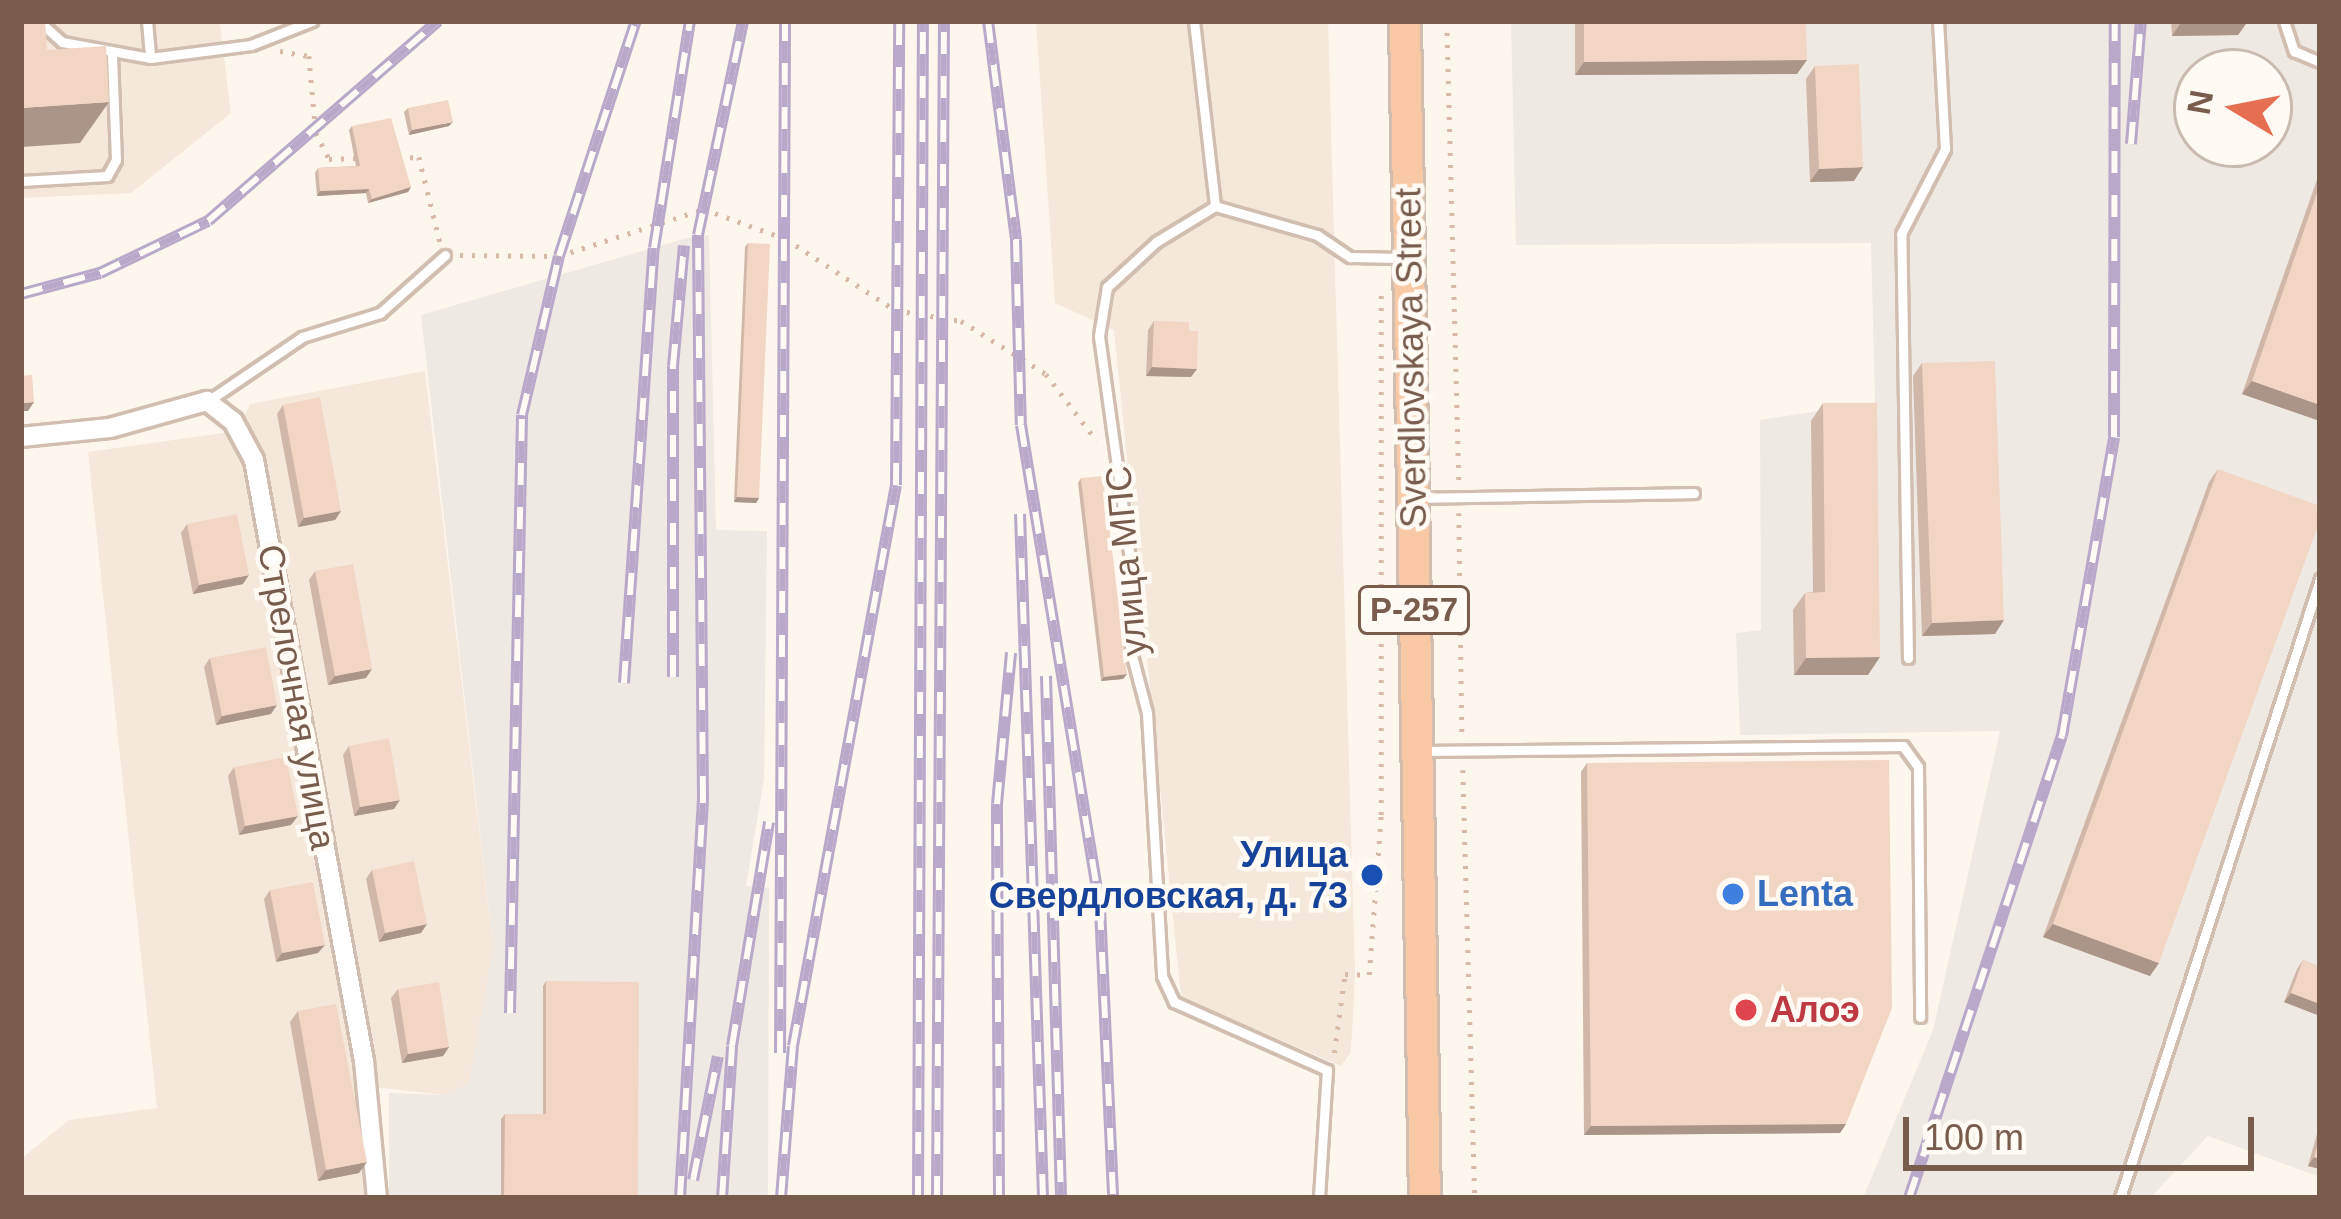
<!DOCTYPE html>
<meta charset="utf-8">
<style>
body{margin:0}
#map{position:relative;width:2341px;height:1219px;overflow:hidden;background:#fdf6ec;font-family:Arial,sans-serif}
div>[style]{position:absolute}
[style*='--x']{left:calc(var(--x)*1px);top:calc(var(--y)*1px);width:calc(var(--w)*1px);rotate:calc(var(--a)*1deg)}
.residential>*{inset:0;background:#f5e8da}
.industrial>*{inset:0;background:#efe9e4}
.path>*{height:4.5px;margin-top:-2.25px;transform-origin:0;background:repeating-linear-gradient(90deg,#d9b8a5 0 3px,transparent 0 12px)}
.roads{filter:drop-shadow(3px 0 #d1beb0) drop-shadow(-3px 0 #d1beb0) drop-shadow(0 3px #d1beb0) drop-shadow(0 -3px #d1beb0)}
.service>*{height:9px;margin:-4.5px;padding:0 4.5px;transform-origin:4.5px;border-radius:4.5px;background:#fff}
.minor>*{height:18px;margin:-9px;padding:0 9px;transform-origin:9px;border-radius:9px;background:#fff}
.trunk>*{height:30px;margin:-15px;padding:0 15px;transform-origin:15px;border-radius:15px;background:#f9c8a4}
.rail>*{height:12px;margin-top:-6px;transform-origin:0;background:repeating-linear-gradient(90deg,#fffaf3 0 22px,#b9a8c9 0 44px);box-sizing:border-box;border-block:3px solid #b9a8c9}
.wall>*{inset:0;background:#d1b7a8}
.shaded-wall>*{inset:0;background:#aa9588}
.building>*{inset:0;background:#f3d5c3}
.dots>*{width:33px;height:33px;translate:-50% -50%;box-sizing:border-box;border:6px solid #fffaf3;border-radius:50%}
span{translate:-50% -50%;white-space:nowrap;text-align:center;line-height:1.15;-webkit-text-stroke:9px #fffaf3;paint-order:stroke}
.shield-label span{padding:3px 9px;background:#fffaf3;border:3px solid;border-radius:9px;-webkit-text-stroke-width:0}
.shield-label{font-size:33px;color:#7a5c4d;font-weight:700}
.street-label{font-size:36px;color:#7a5c4d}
.transit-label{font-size:36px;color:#164399;font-weight:700}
.right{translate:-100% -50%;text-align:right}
.shop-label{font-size:36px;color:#366cbe;font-weight:700}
.left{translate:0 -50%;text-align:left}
.health-label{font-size:36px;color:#be3a42;font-weight:700}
.frame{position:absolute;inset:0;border:24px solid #7a5c4d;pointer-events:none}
.north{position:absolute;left:2173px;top:48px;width:120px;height:120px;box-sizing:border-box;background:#fffaf3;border:3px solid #cabbb1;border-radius:50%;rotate:280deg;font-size:33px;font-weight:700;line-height:48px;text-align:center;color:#7a5c4d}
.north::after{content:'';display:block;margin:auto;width:42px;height:54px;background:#e76f51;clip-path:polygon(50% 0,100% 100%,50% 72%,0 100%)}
.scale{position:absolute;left:1903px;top:1117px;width:351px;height:54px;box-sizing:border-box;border:6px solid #7a5c4d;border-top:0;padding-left:15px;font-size:36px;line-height:42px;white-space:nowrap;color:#7a5c4d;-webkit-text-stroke:9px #fffaf3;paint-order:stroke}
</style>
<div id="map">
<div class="residential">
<i style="clip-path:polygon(21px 21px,231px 21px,220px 24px,231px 113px,131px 193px,21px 198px)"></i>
<i style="clip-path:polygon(1036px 21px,1328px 21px,1355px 975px,1351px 1052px,1341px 1066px,1181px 997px,1114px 330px,1055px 303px)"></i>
<i style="clip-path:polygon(425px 371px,493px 947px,478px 1066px,469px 1084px,445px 1095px,355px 1085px,368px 1198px,21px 1198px,21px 1159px,69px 1120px,157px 1108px,88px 452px,237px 431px,250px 404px)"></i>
</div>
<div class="industrial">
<i style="clip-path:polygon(evenodd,1511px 21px,2320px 21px,2320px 1177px,2208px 1136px,2150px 1198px,1863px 1198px,1933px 1030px,2000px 731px,1740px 735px,1736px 633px,1761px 630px,1760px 420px,1875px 402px,1871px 243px,1516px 245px,1511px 21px,2197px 72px,2269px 72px,2269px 144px,2197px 144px,2197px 72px)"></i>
<i style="clip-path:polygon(698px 235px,709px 235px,716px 530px,767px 531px,764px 779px,746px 886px,769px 888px,768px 1198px,389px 1198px,389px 1093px,445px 1095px,469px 1083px,493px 947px,421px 315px)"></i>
</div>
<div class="path">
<i style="--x:1447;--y:21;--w:462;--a:88.5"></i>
<i style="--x:280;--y:51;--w:29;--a:10"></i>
<i style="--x:309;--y:56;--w:77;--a:84.8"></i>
<i style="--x:316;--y:133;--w:29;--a:63"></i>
<i style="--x:329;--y:159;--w:27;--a:-2"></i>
<i style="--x:398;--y:158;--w:21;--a:-3"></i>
<i style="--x:419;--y:157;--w:88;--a:76.1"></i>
<i style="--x:460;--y:255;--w:99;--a:0.6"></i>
<i style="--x:559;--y:256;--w:152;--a:-18"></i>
<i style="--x:704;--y:209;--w:87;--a:20.1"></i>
<i style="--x:786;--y:239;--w:130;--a:33.1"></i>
<i style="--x:895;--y:310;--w:67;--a:9.5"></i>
<i style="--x:961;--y:321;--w:100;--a:31.9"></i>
<i style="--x:1046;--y:374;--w:84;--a:52.7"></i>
<i style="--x:1459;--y:513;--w:220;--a:89.2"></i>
<i style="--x:1463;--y:770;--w:428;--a:88.4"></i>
<i style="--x:1334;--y:1053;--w:80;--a:-82.1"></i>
<i style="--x:1345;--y:974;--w:24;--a:2"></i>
<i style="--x:1369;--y:975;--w:160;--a:-85.7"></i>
<i style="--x:1381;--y:815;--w:522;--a:-90"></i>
</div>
<div class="roads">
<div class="service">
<i style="--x:147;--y:21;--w:37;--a:85"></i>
<i style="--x:1194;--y:21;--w:186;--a:83.5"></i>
<i style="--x:1215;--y:206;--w:69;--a:148.6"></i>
<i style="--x:1156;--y:242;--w:67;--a:137.4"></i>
<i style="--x:1107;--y:287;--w:50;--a:99.3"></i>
<i style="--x:1099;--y:336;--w:248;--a:82.1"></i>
<i style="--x:1133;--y:582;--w:66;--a:92.6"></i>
<i style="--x:1130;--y:648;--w:67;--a:75.3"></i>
<i style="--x:1147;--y:713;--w:263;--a:86.7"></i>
<i style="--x:1162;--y:976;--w:29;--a:65"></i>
<i style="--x:1174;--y:1002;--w:167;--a:24"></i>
<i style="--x:1327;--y:1070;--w:128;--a:93.6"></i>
<i style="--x:2284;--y:21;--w:32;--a:72"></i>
<i style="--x:2294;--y:51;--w:28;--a:23"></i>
<i style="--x:21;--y:25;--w:20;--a:-6"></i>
<i style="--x:41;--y:23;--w:28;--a:42"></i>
<i style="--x:62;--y:42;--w:89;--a:10.3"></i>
<i style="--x:150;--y:58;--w:102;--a:-7.3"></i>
<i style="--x:251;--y:45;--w:66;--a:-21.5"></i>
<i style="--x:21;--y:181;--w:86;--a:-3.3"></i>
<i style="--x:107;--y:176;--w:18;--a:-61"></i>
<i style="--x:116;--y:160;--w:106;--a:-92.2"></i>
<i style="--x:1215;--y:206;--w:106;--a:15.9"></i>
<i style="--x:1317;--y:235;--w:40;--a:34"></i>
<i style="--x:1350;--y:257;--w:53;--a:1.1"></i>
<i style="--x:208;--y:401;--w:114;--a:-34.2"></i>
<i style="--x:302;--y:337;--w:82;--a:-17.1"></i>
<i style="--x:380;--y:313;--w:87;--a:-41.7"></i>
<i style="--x:1419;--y:498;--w:275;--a:-1"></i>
<i style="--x:1908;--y:658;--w:424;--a:-90.9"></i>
<i style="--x:1901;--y:234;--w:96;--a:-62.6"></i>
<i style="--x:1945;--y:149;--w:128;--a:-93.1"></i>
<i style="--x:1422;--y:751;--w:481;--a:-0.6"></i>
<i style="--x:1903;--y:746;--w:26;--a:54"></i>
<i style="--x:1918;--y:767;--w:250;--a:89.5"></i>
<i style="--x:2120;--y:1198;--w:651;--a:-72.09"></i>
</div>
<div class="minor">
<i style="--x:21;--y:437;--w:89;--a:-5.8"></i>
<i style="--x:110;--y:428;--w:101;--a:-15.6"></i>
<i style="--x:207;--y:401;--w:33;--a:38"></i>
<i style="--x:233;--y:421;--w:44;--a:61.7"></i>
<i style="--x:254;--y:460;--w:611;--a:79.63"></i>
<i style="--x:364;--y:1061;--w:138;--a:84.6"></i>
</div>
<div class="trunk">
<i style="--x:1405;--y:21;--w:1177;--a:89.03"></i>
</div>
</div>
<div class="rail">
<i style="--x:988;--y:21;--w:221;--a:82.7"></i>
<i style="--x:1016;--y:240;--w:185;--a:88.5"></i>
<i style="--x:1021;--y:425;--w:489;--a:80.7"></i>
<i style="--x:1100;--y:908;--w:290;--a:87.4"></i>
<i style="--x:2131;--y:144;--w:123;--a:-85.4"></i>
<i style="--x:21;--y:294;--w:82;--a:-14.9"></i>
<i style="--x:100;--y:273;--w:120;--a:-25.7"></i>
<i style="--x:208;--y:221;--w:305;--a:-41"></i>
<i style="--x:1020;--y:514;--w:684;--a:88.07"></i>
<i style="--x:1046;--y:676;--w:522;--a:88.35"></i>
<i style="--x:673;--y:677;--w:311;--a:-90"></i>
<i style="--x:673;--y:366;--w:121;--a:-84.8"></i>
<i style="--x:624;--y:683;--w:436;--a:-86.1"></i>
<i style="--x:654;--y:248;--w:230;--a:-81"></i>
<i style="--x:510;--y:1013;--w:598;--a:-88.85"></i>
<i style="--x:522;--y:415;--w:163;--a:-76.9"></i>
<i style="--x:559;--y:256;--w:247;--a:-71.9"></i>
<i style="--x:780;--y:1053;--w:1032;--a:-89.72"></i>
<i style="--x:693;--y:1180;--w:126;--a:-78.6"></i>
<i style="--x:680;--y:1198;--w:401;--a:-86.7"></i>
<i style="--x:703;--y:798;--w:563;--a:-90.51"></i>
<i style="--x:698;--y:235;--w:219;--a:-78.1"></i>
<i style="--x:722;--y:1198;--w:152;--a:-86.2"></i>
<i style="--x:732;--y:1046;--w:227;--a:-80.6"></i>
<i style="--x:781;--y:1198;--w:152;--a:-85.5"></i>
<i style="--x:793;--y:1046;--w:570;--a:-79.6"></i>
<i style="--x:896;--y:485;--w:464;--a:-89.6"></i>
<i style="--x:918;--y:1198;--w:1177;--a:-89.76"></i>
<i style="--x:937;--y:1198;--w:1177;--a:-89.66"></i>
<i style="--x:999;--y:1198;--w:394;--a:-90.3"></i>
<i style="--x:997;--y:804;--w:152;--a:-84.7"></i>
<i style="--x:1909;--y:1198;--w:487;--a:-71.7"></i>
<i style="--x:2062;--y:736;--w:303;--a:-80.1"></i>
<i style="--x:2114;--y:437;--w:416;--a:-89.9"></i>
</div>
<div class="wall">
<i style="clip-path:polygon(1575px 21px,1806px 21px,1797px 74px,1575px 75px)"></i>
<i style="clip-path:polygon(2171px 21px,2248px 21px,2238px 35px,2172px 36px)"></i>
<i style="clip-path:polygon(1815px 66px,1854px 181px,1810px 182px,1806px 79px)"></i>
<i style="clip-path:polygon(408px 108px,449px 126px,409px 135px,404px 112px)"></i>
<i style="clip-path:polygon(352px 126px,411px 187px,408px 192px,368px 203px,366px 193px,317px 196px,315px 173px,318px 168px,356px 166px,349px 130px)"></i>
<i style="clip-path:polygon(2320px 171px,2320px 421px,2242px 394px)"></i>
<i style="clip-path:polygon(748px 243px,759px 498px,756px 503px,734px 502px,745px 247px)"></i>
<i style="clip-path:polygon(1154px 321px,1189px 331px,1191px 377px,1146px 376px,1148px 330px)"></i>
<i style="clip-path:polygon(1922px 363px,1995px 634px,1922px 636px,1913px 376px)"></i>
<i style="clip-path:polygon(1823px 403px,1868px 675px,1794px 675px,1793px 610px,1805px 593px,1813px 592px,1811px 421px)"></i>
<i style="clip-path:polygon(283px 405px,341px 511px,335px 520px,298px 527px,277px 414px)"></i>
<i style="clip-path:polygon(2218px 469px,2150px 976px,2043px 937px,2209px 482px)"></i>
<i style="clip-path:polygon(1081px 478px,1127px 674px,1123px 679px,1101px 681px,1078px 483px)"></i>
<i style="clip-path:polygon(187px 524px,243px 584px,193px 594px,181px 533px)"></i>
<i style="clip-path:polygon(315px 571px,366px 678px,328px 685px,309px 580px)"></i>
<i style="clip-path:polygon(210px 658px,271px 714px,216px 725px,204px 667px)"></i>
<i style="clip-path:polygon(349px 746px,394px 809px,354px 816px,343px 755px)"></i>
<i style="clip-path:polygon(1587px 763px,1846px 1124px,1840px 1133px,1584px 1135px,1581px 772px)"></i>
<i style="clip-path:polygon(234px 767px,291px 825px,239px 835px,228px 776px)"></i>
<i style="clip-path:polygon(372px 870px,421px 933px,379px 942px,366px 879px)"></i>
<i style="clip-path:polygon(270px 890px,318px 953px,276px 962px,264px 899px)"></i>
<i style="clip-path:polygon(2303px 960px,2320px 967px,2320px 1016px,2284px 1002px,2297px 969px)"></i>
<i style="clip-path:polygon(546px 981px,638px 1198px,501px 1198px,501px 1119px,505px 1114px,543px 1114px,543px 986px)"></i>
<i style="clip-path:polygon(398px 989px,449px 1047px,443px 1056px,402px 1063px,391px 998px)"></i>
<i style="clip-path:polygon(298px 1011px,359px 1173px,318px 1181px,290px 1022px)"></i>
<i style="clip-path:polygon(2320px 1123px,2320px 1169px,2308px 1166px)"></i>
</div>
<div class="shaded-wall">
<i style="clip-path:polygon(2182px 21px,2248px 21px,2238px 35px,2172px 36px)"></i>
<i style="clip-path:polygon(1807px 60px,1797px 74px,1575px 75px,1584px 62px)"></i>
<i style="clip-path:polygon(109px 102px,80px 143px,21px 147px,21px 108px)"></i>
<i style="clip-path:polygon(453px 122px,449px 126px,409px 135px,412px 130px)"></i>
<i style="clip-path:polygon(1863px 167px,1854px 181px,1810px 182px,1819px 169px)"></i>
<i style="clip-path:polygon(411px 187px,408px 192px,368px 203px,372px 199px)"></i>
<i style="clip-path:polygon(369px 189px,366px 193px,317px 196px,320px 191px)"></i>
<i style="clip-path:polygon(1152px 367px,1197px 369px,1191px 377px,1146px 376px)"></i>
<i style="clip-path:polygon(2252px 381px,2320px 405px,2320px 421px,2242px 394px)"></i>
<i style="clip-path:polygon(34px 402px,28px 411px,21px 411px,21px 403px)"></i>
<i style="clip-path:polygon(737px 497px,759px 498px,756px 503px,734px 502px)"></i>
<i style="clip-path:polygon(341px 511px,335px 520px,298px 527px,304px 518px)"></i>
<i style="clip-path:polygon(249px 575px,243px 584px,193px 594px,199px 585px)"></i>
<i style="clip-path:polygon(2004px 620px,1995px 634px,1922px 636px,1932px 623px)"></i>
<i style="clip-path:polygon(1880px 657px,1868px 675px,1794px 675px,1806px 658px)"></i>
<i style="clip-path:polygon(372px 669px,366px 678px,328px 685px,335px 676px)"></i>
<i style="clip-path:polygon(1127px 674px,1123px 679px,1101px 681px,1104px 677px)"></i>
<i style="clip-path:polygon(277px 705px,271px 714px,216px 725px,222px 716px)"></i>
<i style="clip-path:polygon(400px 800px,394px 809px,354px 816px,360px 807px)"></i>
<i style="clip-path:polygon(298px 816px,291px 825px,239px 835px,245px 826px)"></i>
<i style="clip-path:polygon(427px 924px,421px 933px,379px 942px,385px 933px)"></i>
<i style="clip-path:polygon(2053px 924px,2159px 963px,2150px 976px,2043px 937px)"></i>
<i style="clip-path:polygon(325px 945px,318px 953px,276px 962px,282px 953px)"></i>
<i style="clip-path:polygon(2291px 993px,2320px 1004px,2320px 1016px,2284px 1002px)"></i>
<i style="clip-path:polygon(449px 1047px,443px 1056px,402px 1063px,408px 1054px)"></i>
<i style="clip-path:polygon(1846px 1124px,1840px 1133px,1584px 1135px,1591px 1126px)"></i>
<i style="clip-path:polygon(2314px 1157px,2320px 1159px,2320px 1169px,2308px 1166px)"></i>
<i style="clip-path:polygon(367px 1162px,359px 1173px,318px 1181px,326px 1170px)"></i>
</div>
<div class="building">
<i style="clip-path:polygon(21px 21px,45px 21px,47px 50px,106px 46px,109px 102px,21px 108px)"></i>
<i style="clip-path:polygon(1584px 21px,1806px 21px,1807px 60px,1584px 62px)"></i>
<i style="clip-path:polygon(1859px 64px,1863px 167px,1819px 169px,1815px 66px)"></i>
<i style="clip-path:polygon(448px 100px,453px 122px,412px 130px,408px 108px)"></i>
<i style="clip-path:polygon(391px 118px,411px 187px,372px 199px,369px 189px,320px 191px,318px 168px,360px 166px,352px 126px)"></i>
<i style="clip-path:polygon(2320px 184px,2320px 405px,2252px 381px)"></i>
<i style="clip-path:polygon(748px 243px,770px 244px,759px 498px,737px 497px)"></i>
<i style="clip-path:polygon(1154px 321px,1189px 322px,1189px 331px,1198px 331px,1197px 369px,1152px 367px)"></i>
<i style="clip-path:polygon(1995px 361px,2004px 620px,1932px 623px,1922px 363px)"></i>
<i style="clip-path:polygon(32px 375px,34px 402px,21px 403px,21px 376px)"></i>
<i style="clip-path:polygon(320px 397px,341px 511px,304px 518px,283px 405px)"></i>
<i style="clip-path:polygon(1823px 403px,1877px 403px,1880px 657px,1806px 658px,1805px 593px,1825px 592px)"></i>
<i style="clip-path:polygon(2218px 469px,2320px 506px,2320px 520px,2159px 963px,2053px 924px)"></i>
<i style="clip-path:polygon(1103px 476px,1127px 674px,1104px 677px,1081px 478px)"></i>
<i style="clip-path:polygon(237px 514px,249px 575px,199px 585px,187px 524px)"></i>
<i style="clip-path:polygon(353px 564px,372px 669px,335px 676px,315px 571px)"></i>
<i style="clip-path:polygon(266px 647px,277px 705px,222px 716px,210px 658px)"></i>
<i style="clip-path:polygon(389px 738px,400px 800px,360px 807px,349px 746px)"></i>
<i style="clip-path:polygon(286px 757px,298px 816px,245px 826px,234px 767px)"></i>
<i style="clip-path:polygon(1889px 760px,1892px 1008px,1846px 1124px,1591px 1126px,1587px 763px)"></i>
<i style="clip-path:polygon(414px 861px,427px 924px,385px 933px,372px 870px)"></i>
<i style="clip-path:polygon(313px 882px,325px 945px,282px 953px,270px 890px)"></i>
<i style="clip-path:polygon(2303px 960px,2320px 967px,2320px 1004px,2291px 993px)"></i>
<i style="clip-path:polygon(546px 981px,639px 982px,638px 1198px,504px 1198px,505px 1114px,546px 1114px)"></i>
<i style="clip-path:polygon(439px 982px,449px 1047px,408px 1054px,398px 989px)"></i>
<i style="clip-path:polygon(336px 1004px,367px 1162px,326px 1170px,298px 1011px)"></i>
<i style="clip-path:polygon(2320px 1137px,2320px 1159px,2314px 1157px)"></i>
</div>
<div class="dots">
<i style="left:1372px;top:875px;background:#1a4fb4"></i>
<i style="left:1733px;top:894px;background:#3f7fe0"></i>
<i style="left:1746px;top:1010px;background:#e0444e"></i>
</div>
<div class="shield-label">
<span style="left:1414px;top:610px">Р-257</span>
</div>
<div class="street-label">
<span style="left:1411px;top:358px;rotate:-91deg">Sverdlovskaya Street</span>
<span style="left:1126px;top:561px;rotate:-95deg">улица МПС</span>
<span style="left:297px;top:697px;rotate:80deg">Стрелочная улица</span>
</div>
<div class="transit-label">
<span class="right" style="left:1348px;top:875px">Улица<br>Свердловская, д. 73</span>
</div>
<div class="shop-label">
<span class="left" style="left:1757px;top:894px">Lenta</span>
</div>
<div class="health-label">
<span class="left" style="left:1770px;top:1010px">Алоэ</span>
</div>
<div class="frame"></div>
<div class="north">N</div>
<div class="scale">100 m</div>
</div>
